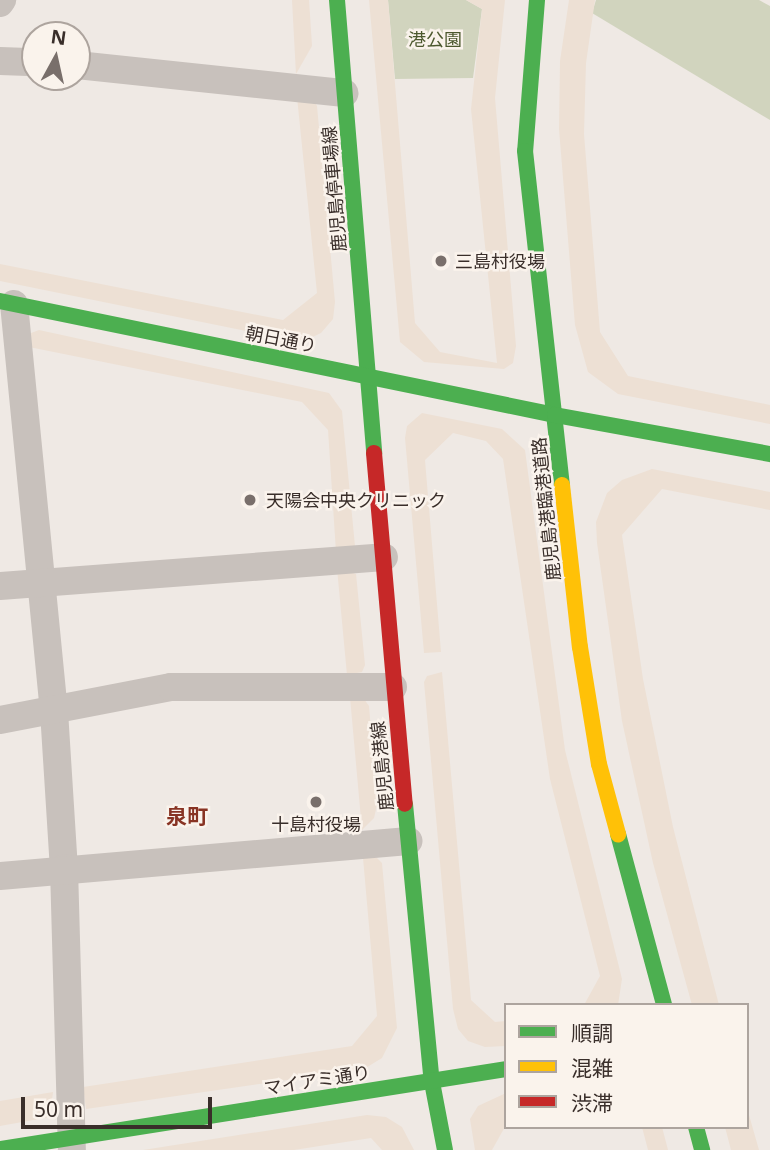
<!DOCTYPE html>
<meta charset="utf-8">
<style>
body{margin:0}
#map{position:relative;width:770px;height:1150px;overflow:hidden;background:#efe9e4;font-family:"Noto Sans","Noto Sans JP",sans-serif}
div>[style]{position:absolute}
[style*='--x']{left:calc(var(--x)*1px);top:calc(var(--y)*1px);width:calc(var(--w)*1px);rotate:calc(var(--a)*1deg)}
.green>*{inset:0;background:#d1d4be}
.plaza>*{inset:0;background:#ede0d4}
.street>*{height:28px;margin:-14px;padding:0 14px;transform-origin:14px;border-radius:14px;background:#c8c1bc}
.fast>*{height:16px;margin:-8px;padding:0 8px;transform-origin:8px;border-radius:8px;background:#4caf50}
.slow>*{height:16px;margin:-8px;padding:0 8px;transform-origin:8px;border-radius:8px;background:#ffc107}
.jam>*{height:16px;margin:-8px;padding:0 8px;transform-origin:8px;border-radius:8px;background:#c62828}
.dots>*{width:19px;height:19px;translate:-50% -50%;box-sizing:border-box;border:4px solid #faf3ec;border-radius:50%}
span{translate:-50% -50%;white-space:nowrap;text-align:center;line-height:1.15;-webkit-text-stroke:5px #faf3ec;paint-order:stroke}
.park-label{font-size:18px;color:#4c582e}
.street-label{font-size:18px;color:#392e2a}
.poi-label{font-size:18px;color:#392e2a}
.left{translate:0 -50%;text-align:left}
.quarter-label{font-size:21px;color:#883323;font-weight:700}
.legend{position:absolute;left:504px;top:1003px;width:245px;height:126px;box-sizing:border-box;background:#faf3ec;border:2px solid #ada49e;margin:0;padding:9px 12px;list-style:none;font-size:21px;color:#392e2a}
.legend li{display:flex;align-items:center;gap:14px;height:35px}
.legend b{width:35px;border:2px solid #ada49e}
.north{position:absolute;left:21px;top:21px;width:70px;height:70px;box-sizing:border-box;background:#faf3ec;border:2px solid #ada49e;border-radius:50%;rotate:8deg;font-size:19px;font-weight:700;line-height:28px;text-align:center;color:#392e2a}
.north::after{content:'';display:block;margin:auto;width:24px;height:32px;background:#796f6b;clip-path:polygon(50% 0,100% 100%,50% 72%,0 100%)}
.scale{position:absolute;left:21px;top:1097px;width:191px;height:32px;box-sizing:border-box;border:4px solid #392e2a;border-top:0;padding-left:9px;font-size:21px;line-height:24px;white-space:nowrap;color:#392e2a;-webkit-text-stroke:5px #faf3ec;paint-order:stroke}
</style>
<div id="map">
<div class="green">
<i style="clip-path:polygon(388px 0,466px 0,482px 9px,473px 78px,395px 79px)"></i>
<i style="clip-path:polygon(596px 0,759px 0,770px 6px,770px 120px,592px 13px)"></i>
</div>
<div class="plaza">
<i style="clip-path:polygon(292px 0,309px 0,312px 46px,296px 74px)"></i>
<i style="clip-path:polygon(369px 0,388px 0,415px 323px,440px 352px,497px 363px,471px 109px,482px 9px,466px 0,505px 0,495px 98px,516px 346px,513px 363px,504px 369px,424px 362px,400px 342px)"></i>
<i style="clip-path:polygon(569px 0,595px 0,586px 63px,584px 134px,600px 332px,628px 376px,770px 405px,770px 424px,618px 394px,588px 372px,575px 325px,559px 129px,560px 61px)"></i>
<i style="clip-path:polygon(297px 97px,313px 100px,317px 106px,335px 302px,333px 319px,321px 333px,306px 340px,285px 339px,0 281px,0 264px,283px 320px,317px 293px)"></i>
<i style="clip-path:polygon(39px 330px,329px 393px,342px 411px,355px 546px,336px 552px,328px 430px,302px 402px,29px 347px,31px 333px)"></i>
<i style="clip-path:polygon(422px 413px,502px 429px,525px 450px,565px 750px,622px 979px,618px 1005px,584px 1005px,600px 976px,550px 779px,503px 459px,486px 441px,453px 433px,425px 460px,441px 652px,424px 653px,405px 438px,407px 426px)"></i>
<i style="clip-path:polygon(652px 469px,770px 492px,770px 510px,662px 489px,622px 535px,643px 679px,673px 827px,719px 1005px,692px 1005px,653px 863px,622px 721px,597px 543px,596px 522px,607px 493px,622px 480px)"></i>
<i style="clip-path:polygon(337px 568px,356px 574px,365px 665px,362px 672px,347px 675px)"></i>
<i style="clip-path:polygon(442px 672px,471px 1000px,495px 1022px,506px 1021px,506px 1046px,485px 1047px,468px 1041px,458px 1029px,453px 1009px,424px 682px,427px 676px)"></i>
<i style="clip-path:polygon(350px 697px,364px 699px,369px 706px,377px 805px,374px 818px,362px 830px)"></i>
<i style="clip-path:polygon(363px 858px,377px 858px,382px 863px,397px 1028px,382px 1058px,364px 1069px,86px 1109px,83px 1087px,352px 1046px,377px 1016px)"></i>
<i style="clip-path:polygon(53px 1092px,50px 1117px,0 1126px,0 1101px)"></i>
<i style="clip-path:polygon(506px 1093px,506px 1125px,492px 1150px,475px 1150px,470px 1119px,478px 1106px)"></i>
<i style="clip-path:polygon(747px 1108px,759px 1150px,731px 1150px,725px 1127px,747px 1127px)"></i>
<i style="clip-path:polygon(367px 1115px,386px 1117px,402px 1127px,414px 1150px,382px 1150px,371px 1138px,294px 1150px,143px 1150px)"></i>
<i style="clip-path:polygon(642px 1127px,662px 1127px,668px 1150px,648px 1150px)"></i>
</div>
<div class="street">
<i style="--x:0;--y:3;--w:4;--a:-56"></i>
<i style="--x:0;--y:61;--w:35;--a:2"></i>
<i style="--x:77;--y:65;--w:269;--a:6"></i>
<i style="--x:14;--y:304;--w:409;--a:84.4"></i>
<i style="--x:54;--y:711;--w:157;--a:86.4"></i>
<i style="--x:64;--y:868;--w:282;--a:88.4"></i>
<i style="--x:0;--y:586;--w:385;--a:-4.3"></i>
<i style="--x:0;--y:720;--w:174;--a:-10.9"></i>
<i style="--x:171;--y:687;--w:222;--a:0"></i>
<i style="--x:0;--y:876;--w:410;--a:-4.9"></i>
</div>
<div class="fast">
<i style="--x:337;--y:0;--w:455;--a:85.3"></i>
<i style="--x:537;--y:0;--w:151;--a:94.5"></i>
<i style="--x:525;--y:151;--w:336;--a:83.7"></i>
<i style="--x:0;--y:301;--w:567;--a:11.61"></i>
<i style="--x:555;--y:415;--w:219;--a:10.3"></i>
<i style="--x:405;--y:804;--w:279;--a:84.5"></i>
<i style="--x:432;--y:1082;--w:69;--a:79.2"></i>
<i style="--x:618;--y:834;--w:177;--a:74.9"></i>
<i style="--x:696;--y:1127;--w:24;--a:75"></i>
<i style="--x:0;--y:1149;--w:512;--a:-8.98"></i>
</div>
<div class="slow">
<i style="--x:562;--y:485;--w:163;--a:83.7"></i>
<i style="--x:580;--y:647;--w:119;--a:80.8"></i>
<i style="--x:599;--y:764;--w:73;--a:74.8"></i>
</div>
<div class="jam">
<i style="--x:374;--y:453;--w:352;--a:85"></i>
</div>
<div class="dots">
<i style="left:441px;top:261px;background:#796f6b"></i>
<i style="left:250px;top:500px;background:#796f6b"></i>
<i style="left:316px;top:802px;background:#796f6b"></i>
</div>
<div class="park-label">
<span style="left:435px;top:39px">港公園</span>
</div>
<div class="street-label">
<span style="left:334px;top:189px;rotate:-95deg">鹿児島停車場線</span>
<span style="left:281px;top:339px;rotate:11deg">朝日通り</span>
<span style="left:546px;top:509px;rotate:-96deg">鹿児島港臨港道路</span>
<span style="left:382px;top:766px;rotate:-96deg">鹿児島港線</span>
<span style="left:317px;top:1080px;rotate:-9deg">マイアミ通り</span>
</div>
<div class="poi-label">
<span class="left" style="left:455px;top:261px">三島村役場</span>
<span class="left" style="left:266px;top:500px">天陽会中央クリニック</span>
<span style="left:316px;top:824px">十島村役場</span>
</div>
<div class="quarter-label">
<span style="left:187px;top:816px">泉町</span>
</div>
<ul class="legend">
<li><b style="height:9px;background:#4caf50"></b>順調</li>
<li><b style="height:9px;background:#ffc107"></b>混雑</li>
<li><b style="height:9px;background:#c62828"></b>渋滞</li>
</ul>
<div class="north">N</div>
<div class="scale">50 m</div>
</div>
